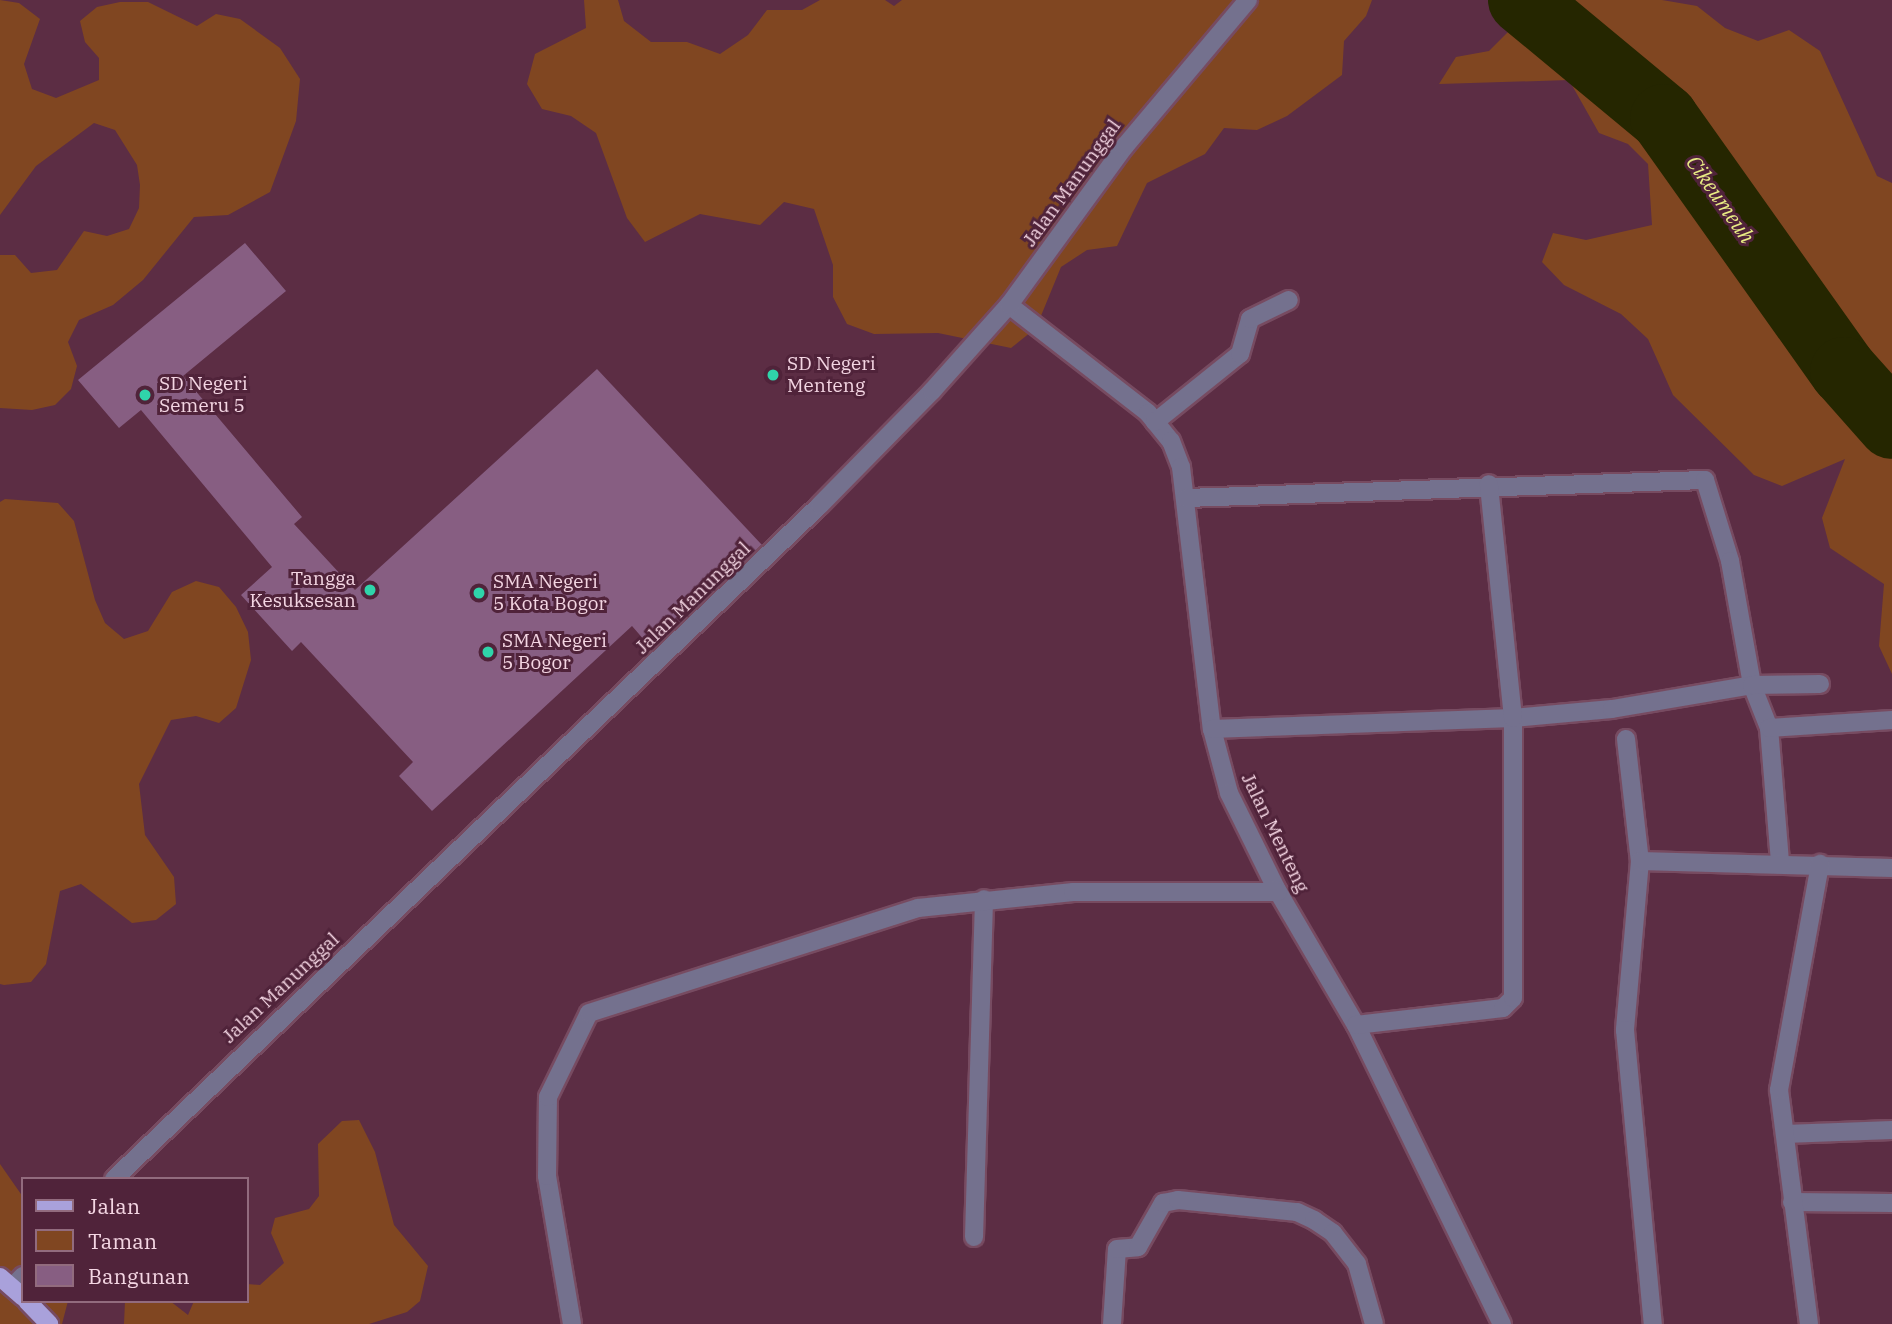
<!DOCTYPE html>
<style>
body{margin:0}
#map{position:relative;width:1892px;height:1324px;overflow:hidden;background:#5c2d44;font-family:"IBM Plex Serif",serif}
div>[style]{position:absolute}
[style*='--x']{left:calc(var(--x)*1px);top:calc(var(--y)*1px);width:calc(var(--w)*1px);rotate:calc(var(--a)*1deg)}
.green>*{inset:0;background:#804621}
.river>*{height:68px;margin:-34px;padding:0 34px;transform-origin:34px;border-radius:34px;background:#252600}
.building>*{inset:0;background:#875e82}
.roads{filter:drop-shadow(2px 0 #774b61) drop-shadow(-2px 0 #774b61) drop-shadow(0 2px #774b61) drop-shadow(0 -2px #774b61)}
.minor>*{height:18px;margin:-9px;padding:0 9px;transform-origin:9px;border-radius:9px;background:#74718e}
.major>*{height:18px;margin:-9px;padding:0 9px;transform-origin:9px;border-radius:9px;background:#a9a1db}
.dots>*{width:19px;height:19px;translate:-50% -50%;box-sizing:border-box;border:4px solid #50233a;border-radius:50%}
span{translate:-50% -50%;white-space:nowrap;text-align:center;line-height:1.15;-webkit-text-stroke:6px #50233a;paint-order:stroke}
.street-label{font-size:19px;color:#f4d6e3}
.poi-label{font-size:19px;color:#f4d6e3}
.left{translate:0 -50%;text-align:left}
.right{translate:-100% -50%;text-align:right}
.water-label{font-size:21px;color:#e8ec84;font-style:italic}
.legend{position:absolute;left:21px;top:1177px;width:228px;height:126px;box-sizing:border-box;background:#50233a;border:2px solid #926b7e;margin:0;padding:9px 12px;list-style:none;font-size:21px;color:#f4d6e3}
.legend li{display:flex;align-items:center;gap:14px;height:35px}
.legend b{width:35px;border:2px solid #926b7e}
</style>
<div id="map">
<div class="green">
<i style="clip-path:polygon(0 0,19px 3px,40px 19px,24px 64px,32px 89px,56px 98px,99px 80px,99px 58px,85px 42px,80px 21px,97px 7px,120px 2px,148px 2px,197px 26px,216px 14px,240px 19px,280px 48px,300px 79px,296px 121px,270px 192px,228px 215px,194px 217px,143px 280px,113px 305px,79px 320px,68px 342px,77px 366px,71px 389px,55px 405px,32px 410px,0 408px,0 255px,15px 255px,31px 273px,57px 270px,84px 231px,107px 236px,129px 229px,139px 208px,140px 185px,137px 165px,115px 130px,94px 123px,36px 166px,0 215px)"></i>
<i style="clip-path:polygon(584px 0,618px 0,624px 21px,651px 42px,687px 42px,720px 54px,748px 35px,767px 10px,802px 10px,820px 0,885px 0,894px 6px,902px 0,1372px 0,1366px 16px,1344px 41px,1342px 75px,1287px 116px,1257px 130px,1224px 128px,1205px 154px,1147px 183px,1117px 246px,1087px 250px,1061px 267px,1036px 328px,1011px 348px,938px 333px,874px 334px,847px 324px,833px 297px,833px 265px,814px 209px,784px 202px,760px 225px,700px 214px,645px 242px,627px 218px,596px 133px,571px 116px,542px 109px,527px 84px,535px 54px,586px 28px)"></i>
<i style="clip-path:polygon(1490px 0,1662px 0,1697px 6px,1725px 28px,1758px 41px,1789px 30px,1820px 51px,1877px 176px,1892px 183px,1892px 674px,1879px 646px,1884px 584px,1830px 548px,1822px 518px,1845px 459px,1782px 486px,1754px 475px,1673px 395px,1648px 339px,1621px 314px,1564px 285px,1542px 262px,1553px 233px,1586px 240px,1652px 225px,1648px 164px,1628px 144px,1599px 133px,1569px 80px,1439px 84px,1456px 57px,1489px 51px,1513px 27px)"></i>
<i style="clip-path:polygon(5px 499px,58px 503px,74px 521px,95px 600px,105px 623px,124px 639px,148px 631px,172px 592px,196px 581px,219px 587px,236px 607px,248px 632px,251px 660px,236px 708px,219px 723px,196px 716px,171px 720px,139px 784px,145px 835px,174px 877px,176px 904px,156px 920px,132px 923px,81px 884px,60px 891px,46px 964px,31px 982px,4px 985px,0 984px,0 502px)"></i>
<i style="clip-path:polygon(359px 1120px,375px 1152px,394px 1225px,428px 1266px,420px 1301px,407px 1312px,369px 1324px,124px 1324px,125px 1301px,170px 1301px,188px 1315px,194px 1301px,247px 1301px,247px 1284px,260px 1285px,284px 1263px,271px 1233px,275px 1218px,309px 1209px,319px 1196px,318px 1144px,342px 1121px)"></i>
<i style="clip-path:polygon(0 1164px,23px 1197px,23px 1301px,68px 1301px,62px 1324px,0 1324px)"></i>
</div>
<div class="river">
<i style="--x:1522;--y:0;--w:185;--a:39.7"></i>
<i style="--x:1664;--y:118;--w:310;--a:54.6"></i>
<i style="--x:1844;--y:371;--w:72;--a:48.4"></i>
</div>
<div class="building">
<i style="clip-path:polygon(245px 243px,286px 291px,183px 376px,302px 517px,294px 524px,355px 590px,597px 369px,762px 545px,652px 649px,632px 626px,432px 811px,399px 776px,413px 762px,301px 642px,292px 651px,241px 595px,272px 567px,141px 410px,119px 428px,78px 380px)"></i>
</div>
<div class="roads">
<div class="minor">
<i style="--x:1009;--y:305;--w:176;--a:37.8"></i>
<i style="--x:1148;--y:413;--w:36;--a:51"></i>
<i style="--x:1171;--y:441;--w:28;--a:69"></i>
<i style="--x:1181;--y:467;--w:264;--a:83.3"></i>
<i style="--x:1212;--y:729;--w:66;--a:75.1"></i>
<i style="--x:1229;--y:793;--w:108;--a:63.7"></i>
<i style="--x:1277;--y:890;--w:156;--a:59.7"></i>
<i style="--x:1356;--y:1025;--w:333;--a:64"></i>
<i style="--x:1155;--y:422;--w:109;--a:-38.7"></i>
<i style="--x:1240;--y:354;--w:36;--a:-74"></i>
<i style="--x:1250;--y:319;--w:43;--a:-26"></i>
<i style="--x:1186;--y:498;--w:519;--a:-1.99"></i>
<i style="--x:1705;--y:480;--w:85;--a:72.8"></i>
<i style="--x:1730;--y:561;--w:126;--a:79.9"></i>
<i style="--x:1752;--y:685;--w:46;--a:68.4"></i>
<i style="--x:1769;--y:728;--w:133;--a:85.3"></i>
<i style="--x:1769;--y:728;--w:123;--a:-3.7"></i>
<i style="--x:1212;--y:729;--w:301;--a:-2.1"></i>
<i style="--x:1513;--y:718;--w:99;--a:-5.2"></i>
<i style="--x:1612;--y:709;--w:142;--a:-9.7"></i>
<i style="--x:1752;--y:685;--w:68;--a:-0.8"></i>
<i style="--x:1626;--y:739;--w:123;--a:83.5"></i>
<i style="--x:1640;--y:861;--w:170;--a:95.1"></i>
<i style="--x:1625;--y:1030;--w:295;--a:84.6"></i>
<i style="--x:1640;--y:861;--w:252;--a:1.6"></i>
<i style="--x:1356;--y:1025;--w:148;--a:-6.6"></i>
<i style="--x:1503;--y:1008;--w:14;--a:-45"></i>
<i style="--x:1513;--y:998;--w:280;--a:-90"></i>
<i style="--x:1513;--y:718;--w:235;--a:-95.9"></i>
<i style="--x:1785;--y:1134;--w:107;--a:-2.1"></i>
<i style="--x:114;--y:1179;--w:976;--a:-43.67"></i>
<i style="--x:820;--y:505;--w:160;--a:-45.5"></i>
<i style="--x:932;--y:391;--w:115;--a:-48.2"></i>
<i style="--x:1009;--y:305;--w:197;--a:-53.9"></i>
<i style="--x:1125;--y:146;--w:191;--a:-49.9"></i>
<i style="--x:1792;--y:1202;--w:100;--a:0.6"></i>
<i style="--x:974;--y:1237;--w:338;--a:-88.3"></i>
<i style="--x:12;--y:1287;--w:16;--a:-45"></i>
<i style="--x:572;--y:1324;--w:150;--a:-99.6"></i>
<i style="--x:547;--y:1176;--w:79;--a:-89.3"></i>
<i style="--x:548;--y:1097;--w:93;--a:-64"></i>
<i style="--x:589;--y:1013;--w:345;--a:-17.7"></i>
<i style="--x:918;--y:908;--w:156;--a:-5.9"></i>
<i style="--x:1073;--y:892;--w:205;--a:0"></i>
<i style="--x:1112;--y:1324;--w:75;--a:-86.2"></i>
<i style="--x:1117;--y:1249;--w:21;--a:-5"></i>
<i style="--x:1138;--y:1247;--w:51;--a:-60.4"></i>
<i style="--x:1163;--y:1203;--w:15;--a:-11"></i>
<i style="--x:1178;--y:1200;--w:120;--a:5.8"></i>
<i style="--x:1297;--y:1212;--w:19;--a:25"></i>
<i style="--x:1314;--y:1220;--w:23;--a:34"></i>
<i style="--x:1333;--y:1233;--w:39;--a:52"></i>
<i style="--x:1357;--y:1264;--w:62;--a:74.2"></i>
<i style="--x:1809;--y:1324;--w:236;--a:-97.3"></i>
<i style="--x:1779;--y:1090;--w:230;--a:-79.7"></i>
</div>
<div class="major">
<i style="--x:0;--y:1277;--w:30;--a:41"></i>
<i style="--x:27;--y:1301;--w:32;--a:46"></i>
</div>
</div>
<div class="dots">
<i style="left:773px;top:375px;background:#2fd4aa"></i>
<i style="left:145px;top:395px;background:#2fd4aa"></i>
<i style="left:370px;top:590px;background:#2fd4aa"></i>
<i style="left:479px;top:593px;background:#2fd4aa"></i>
<i style="left:488px;top:652px;background:#2fd4aa"></i>
</div>
<div class="street-label">
<span style="left:1072px;top:183px;rotate:-54deg">Jalan Manunggal</span>
<span style="left:693px;top:598px;rotate:-44deg">Jalan Manunggal</span>
<span style="left:1275px;top:833px;rotate:64deg">Jalan Menteng</span>
<span style="left:281px;top:988px;rotate:-43deg">Jalan Manunggal</span>
</div>
<div class="poi-label">
<span class="left" style="left:787px;top:375px">SD Negeri<br>Menteng</span>
<span class="left" style="left:159px;top:395px">SD Negeri<br>Semeru 5</span>
<span class="right" style="left:356px;top:590px">Tangga<br>Kesuksesan</span>
<span class="left" style="left:493px;top:593px">SMA Negeri<br>5 Kota Bogor</span>
<span class="left" style="left:502px;top:652px">SMA Negeri<br>5 Bogor</span>
</div>
<div class="water-label">
<span style="left:1721px;top:199px;rotate:55deg">Cikeumeuh</span>
</div>
<ul class="legend">
<li><b style="height:9px;background:#a9a1db"></b>Jalan</li>
<li><b style="height:19px;background:#804621"></b>Taman</li>
<li><b style="height:19px;background:#875e82"></b>Bangunan</li>
</ul>
</div>
